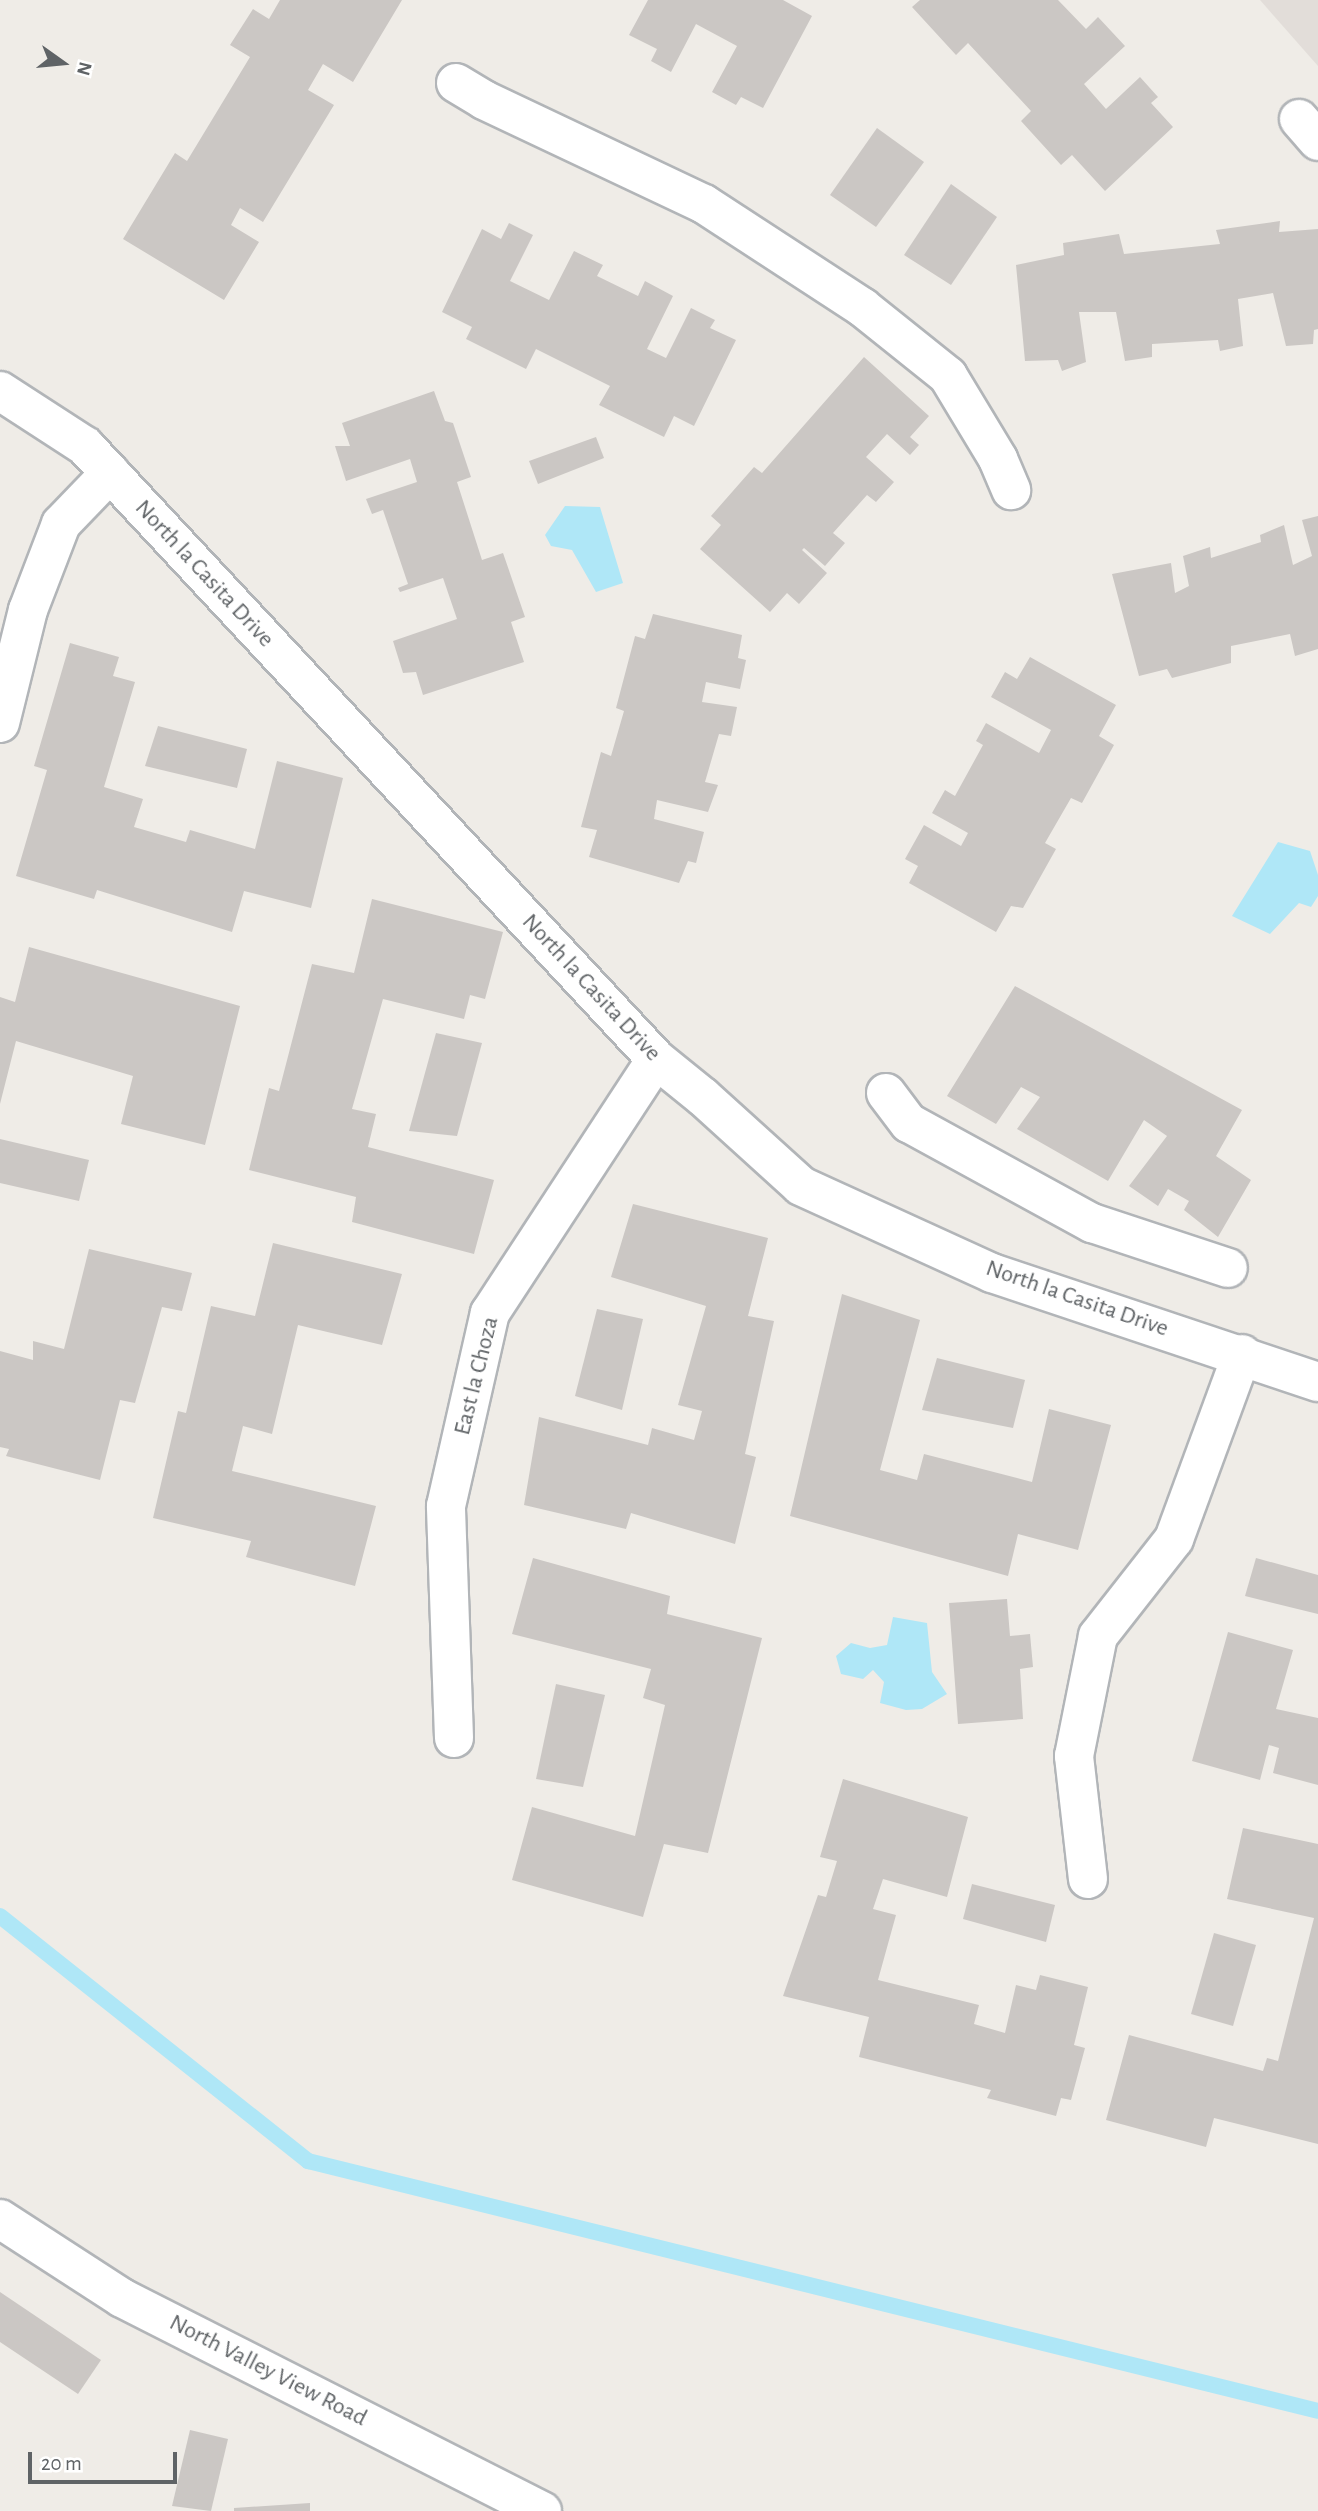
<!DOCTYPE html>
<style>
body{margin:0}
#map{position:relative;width:1318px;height:2511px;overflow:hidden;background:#efece7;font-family:"Alegreya Sans",sans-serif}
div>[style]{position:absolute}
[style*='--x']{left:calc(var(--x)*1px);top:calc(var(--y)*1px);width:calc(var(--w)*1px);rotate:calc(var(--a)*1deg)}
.education>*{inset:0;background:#e2ddd9}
.water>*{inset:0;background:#afe7f7}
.stream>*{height:16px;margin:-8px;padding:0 8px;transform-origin:8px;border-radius:8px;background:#afe7f7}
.building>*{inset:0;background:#cbc7c4}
.roads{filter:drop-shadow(2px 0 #b2b5b8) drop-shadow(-2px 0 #b2b5b8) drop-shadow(0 2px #b2b5b8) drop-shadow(0 -2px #b2b5b8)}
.minor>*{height:38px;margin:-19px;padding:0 19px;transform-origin:19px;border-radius:19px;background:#fff}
span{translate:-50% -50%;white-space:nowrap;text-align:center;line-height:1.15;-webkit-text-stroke:6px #fff;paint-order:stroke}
.street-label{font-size:24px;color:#5f6366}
.north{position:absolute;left:28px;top:28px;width:70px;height:70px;-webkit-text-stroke:5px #fff;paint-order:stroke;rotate:105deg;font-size:19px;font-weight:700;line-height:28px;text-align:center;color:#5f6366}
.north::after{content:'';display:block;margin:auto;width:24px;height:32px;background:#5f6366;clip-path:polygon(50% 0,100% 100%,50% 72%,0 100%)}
.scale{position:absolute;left:28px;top:2452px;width:149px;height:32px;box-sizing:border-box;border:4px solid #5f6366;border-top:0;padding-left:9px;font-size:21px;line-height:24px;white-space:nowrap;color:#5f6366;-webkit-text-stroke:5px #fff;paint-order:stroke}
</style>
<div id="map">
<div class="education">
<i style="clip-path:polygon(1260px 0,1318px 0,1318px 66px)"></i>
</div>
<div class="water">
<i style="clip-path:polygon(565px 506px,600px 507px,623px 583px,596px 592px,572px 550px,551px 546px,545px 535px)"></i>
<i style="clip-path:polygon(1278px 842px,1310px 851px,1318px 875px,1318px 896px,1311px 907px,1299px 903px,1270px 934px,1232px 916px)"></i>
<i style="clip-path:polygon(893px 1617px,927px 1623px,932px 1672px,947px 1694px,922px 1709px,906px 1710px,880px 1703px,884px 1682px,873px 1670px,863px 1679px,841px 1674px,836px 1656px,851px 1643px,870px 1648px,887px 1645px)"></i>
</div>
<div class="stream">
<i style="--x:0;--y:1916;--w:394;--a:38.5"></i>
<i style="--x:308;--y:2161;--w:1040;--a:13.9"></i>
</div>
<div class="building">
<i style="clip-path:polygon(280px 0,402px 0,353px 82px,323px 64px,308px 90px,334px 105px,263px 222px,240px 208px,231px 225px,259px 242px,224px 300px,123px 239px,175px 153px,187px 161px,250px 57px,230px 45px,253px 9px,269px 19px)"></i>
<i style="clip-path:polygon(648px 0,783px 0,812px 16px,763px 108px,741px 97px,736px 105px,712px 92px,737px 46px,696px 24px,671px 72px,651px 61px,657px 49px,629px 35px)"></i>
<i style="clip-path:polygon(920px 0,1058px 0,1086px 29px,1098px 17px,1125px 46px,1084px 84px,1106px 109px,1140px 77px,1158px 97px,1151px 103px,1173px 127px,1105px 191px,1072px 155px,1061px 165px,1021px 121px,1031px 111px,968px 43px,956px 55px,912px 7px)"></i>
<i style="clip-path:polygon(877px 128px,924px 162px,876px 227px,830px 195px)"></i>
<i style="clip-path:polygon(951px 184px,997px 217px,951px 285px,904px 255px)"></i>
<i style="clip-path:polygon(1280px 221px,1279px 232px,1318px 229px,1318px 329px,1314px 330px,1313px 344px,1286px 346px,1273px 293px,1238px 299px,1243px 346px,1220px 351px,1218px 340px,1152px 344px,1152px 357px,1125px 361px,1116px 312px,1079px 312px,1086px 362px,1062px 371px,1058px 360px,1025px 361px,1016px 265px,1064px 255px,1063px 243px,1119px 234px,1124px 254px,1220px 244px,1216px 230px)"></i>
<i style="clip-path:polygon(509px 223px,533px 235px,510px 281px,549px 300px,574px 251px,603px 265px,597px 276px,638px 296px,645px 281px,673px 296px,647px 349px,666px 358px,691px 308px,715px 320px,710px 328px,736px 340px,694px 426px,674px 416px,664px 437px,599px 405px,610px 386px,536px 349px,526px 369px,466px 339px,472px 327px,442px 312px,482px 229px,501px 239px)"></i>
<i style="clip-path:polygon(864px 357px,929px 416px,910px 437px,919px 445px,910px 455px,887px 434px,866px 457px,894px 482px,876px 502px,867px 495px,833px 533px,845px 543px,825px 566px,804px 548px,802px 550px,827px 573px,799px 604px,787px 593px,770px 612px,700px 549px,721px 525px,711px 516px,754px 467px,762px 473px)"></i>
<i style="clip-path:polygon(434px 391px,445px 421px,453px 423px,471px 477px,457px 482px,482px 560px,503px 553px,525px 617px,511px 622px,524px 662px,423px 695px,416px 672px,403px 673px,393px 641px,457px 619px,443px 578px,400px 592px,398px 588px,408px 584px,383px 510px,372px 514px,366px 499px,417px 482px,410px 459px,346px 481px,335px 446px,350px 446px,342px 423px)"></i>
<i style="clip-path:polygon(596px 437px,604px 458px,538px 484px,529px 461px)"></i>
<i style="clip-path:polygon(1318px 516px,1318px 649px,1295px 656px,1290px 634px,1231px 646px,1231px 663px,1172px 678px,1167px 669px,1139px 676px,1112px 574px,1171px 563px,1175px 593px,1189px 586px,1183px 556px,1210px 547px,1211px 558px,1261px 542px,1260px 535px,1284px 525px,1293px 565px,1312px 556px,1302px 520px)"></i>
<i style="clip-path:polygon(653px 614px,742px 635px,738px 658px,746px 660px,740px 689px,706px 682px,702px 702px,737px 707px,731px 736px,719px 734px,705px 782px,718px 785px,708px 812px,657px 800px,654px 819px,704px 832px,696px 863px,688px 861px,679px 883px,589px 857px,597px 830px,581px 827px,601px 752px,611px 756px,624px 711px,616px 708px,635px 636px,645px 639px)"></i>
<i style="clip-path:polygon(70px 643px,119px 657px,113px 676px,135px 682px,104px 787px,143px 799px,134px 827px,186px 842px,190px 830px,255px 849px,277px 761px,343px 778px,311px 908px,244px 891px,232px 932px,97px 890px,94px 899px,16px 876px,47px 770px,34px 766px)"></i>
<i style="clip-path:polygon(1030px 657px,1116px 705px,1099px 736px,1114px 745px,1082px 803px,1071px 798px,1045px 843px,1056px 849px,1023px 908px,1011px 906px,996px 932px,909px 883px,918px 866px,905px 859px,924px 825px,961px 846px,968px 833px,932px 813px,945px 790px,955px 796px,983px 745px,976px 741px,986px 723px,1039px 753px,1051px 730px,991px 697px,1005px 672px,1017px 679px)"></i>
<i style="clip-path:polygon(158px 726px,247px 749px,237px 788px,145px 766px)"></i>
<i style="clip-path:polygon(372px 899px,503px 932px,485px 999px,470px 995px,464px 1019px,383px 999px,352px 1109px,376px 1114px,368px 1147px,494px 1180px,474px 1254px,352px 1222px,356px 1197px,249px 1170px,269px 1088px,279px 1091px,312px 964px,354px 973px)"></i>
<i style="clip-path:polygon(29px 947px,240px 1006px,205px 1145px,121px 1124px,133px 1076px,16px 1041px,0 1104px,0 997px,15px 1002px)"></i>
<i style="clip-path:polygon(1015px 986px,1242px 1110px,1216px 1156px,1251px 1180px,1218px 1237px,1184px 1210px,1189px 1201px,1168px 1189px,1158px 1206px,1129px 1186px,1167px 1136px,1144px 1120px,1108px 1181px,1017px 1129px,1040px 1097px,1021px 1087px,996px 1124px,947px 1096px)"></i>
<i style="clip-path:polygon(436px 1033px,482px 1043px,457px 1136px,409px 1131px)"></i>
<i style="clip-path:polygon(0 1139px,89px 1160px,79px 1201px,0 1183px)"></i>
<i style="clip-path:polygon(633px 1204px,768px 1238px,748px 1316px,774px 1321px,745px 1454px,756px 1457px,735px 1544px,631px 1513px,626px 1529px,524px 1505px,539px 1417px,648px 1445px,652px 1428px,694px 1440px,702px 1411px,678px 1405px,706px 1306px,611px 1277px)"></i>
<i style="clip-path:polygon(273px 1243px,402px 1274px,382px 1345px,298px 1325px,272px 1434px,243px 1426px,232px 1471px,376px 1506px,355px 1586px,246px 1557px,251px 1541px,153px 1518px,178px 1411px,186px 1413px,211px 1306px,255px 1316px)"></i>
<i style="clip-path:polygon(89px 1249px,192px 1273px,182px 1311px,162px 1307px,135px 1403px,120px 1400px,100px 1480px,6px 1456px,9px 1449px,0 1447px,0 1351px,33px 1360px,33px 1341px,64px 1349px)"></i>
<i style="clip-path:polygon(842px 1294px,920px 1320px,880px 1470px,917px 1480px,924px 1454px,1032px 1482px,1049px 1409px,1111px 1425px,1078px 1550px,1018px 1534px,1008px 1576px,790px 1516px)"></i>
<i style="clip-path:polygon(597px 1309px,643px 1319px,622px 1410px,575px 1396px)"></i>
<i style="clip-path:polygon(937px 1358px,1025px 1380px,1013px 1428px,922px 1410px)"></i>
<i style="clip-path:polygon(533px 1558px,670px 1596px,667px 1614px,762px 1638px,708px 1853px,664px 1844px,643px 1917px,512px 1880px,532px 1807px,635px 1836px,665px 1705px,643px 1698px,651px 1669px,512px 1634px)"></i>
<i style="clip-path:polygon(1256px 1558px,1318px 1575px,1318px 1614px,1245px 1596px)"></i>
<i style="clip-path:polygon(1007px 1599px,1010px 1636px,1030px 1634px,1033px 1667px,1020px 1669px,1023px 1719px,958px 1724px,949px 1603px)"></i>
<i style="clip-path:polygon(1228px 1632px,1293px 1650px,1276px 1709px,1318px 1718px,1318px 1785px,1273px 1773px,1279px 1748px,1269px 1745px,1260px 1780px,1192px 1761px)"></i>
<i style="clip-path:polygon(556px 1684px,605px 1695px,583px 1787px,536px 1779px)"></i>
<i style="clip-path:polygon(843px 1779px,968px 1817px,947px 1897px,883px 1879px,873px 1909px,896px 1915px,878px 1980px,979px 2005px,974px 2024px,1005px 2033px,1016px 1985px,1036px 1990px,1040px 1975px,1088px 1987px,1074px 2045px,1085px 2048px,1071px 2100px,1061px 2098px,1056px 2116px,987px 2098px,991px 2090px,859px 2057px,869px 2017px,783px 1996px,818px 1895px,826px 1897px,837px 1861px,820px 1857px)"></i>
<i style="clip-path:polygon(1243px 1828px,1318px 1844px,1318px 2144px,1214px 2118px,1206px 2147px,1106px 2120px,1129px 2035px,1263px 2071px,1267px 2058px,1278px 2061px,1314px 1918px,1227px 1899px)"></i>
<i style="clip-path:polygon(972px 1884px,1055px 1905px,1046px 1942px,963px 1919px)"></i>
<i style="clip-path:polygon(1214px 1933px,1256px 1945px,1233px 2026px,1191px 2014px)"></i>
<i style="clip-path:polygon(0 2292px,101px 2360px,78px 2394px,0 2342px)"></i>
<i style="clip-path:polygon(190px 2430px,228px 2439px,211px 2511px,172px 2506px)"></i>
<i style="clip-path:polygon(310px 2503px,310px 2511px,234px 2511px,234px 2508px)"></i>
</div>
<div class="roads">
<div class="minor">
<i style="--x:456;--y:83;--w:33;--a:31"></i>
<i style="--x:484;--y:100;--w:243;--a:25.3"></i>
<i style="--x:704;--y:204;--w:189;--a:33.1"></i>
<i style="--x:862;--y:307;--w:110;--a:38.7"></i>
<i style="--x:948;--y:376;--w:97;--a:58.9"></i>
<i style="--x:998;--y:459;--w:34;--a:67"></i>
<i style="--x:1299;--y:119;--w:29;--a:49"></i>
<i style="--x:0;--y:391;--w:101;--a:32.9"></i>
<i style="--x:85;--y:446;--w:838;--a:47.03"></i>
<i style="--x:656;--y:1059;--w:60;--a:39"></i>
<i style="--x:703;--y:1097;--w:132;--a:42.2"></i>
<i style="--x:801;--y:1186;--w:210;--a:24.5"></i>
<i style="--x:992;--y:1273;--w:344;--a:18.5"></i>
<i style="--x:0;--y:723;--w:116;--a:-76.1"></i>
<i style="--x:28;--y:610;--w:92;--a:-69"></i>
<i style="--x:61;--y:524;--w:71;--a:-46.1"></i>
<i style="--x:886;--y:1093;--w:38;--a:53"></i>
<i style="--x:909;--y:1123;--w:209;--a:28.7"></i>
<i style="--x:1092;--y:1223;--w:143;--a:18.3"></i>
<i style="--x:454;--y:1738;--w:232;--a:-92"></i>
<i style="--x:446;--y:1506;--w:198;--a:-77.2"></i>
<i style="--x:490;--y:1313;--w:303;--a:-56.8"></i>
<i style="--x:1088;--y:1879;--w:124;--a:-96.5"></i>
<i style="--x:1074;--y:1756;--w:122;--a:-78.7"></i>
<i style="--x:1098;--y:1636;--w:123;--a:-51.9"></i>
<i style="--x:1174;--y:1539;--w:197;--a:-69.8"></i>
<i style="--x:0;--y:2219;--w:145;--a:32.9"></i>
<i style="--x:122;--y:2298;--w:471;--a:26.9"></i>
</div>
</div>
<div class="street-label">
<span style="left:204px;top:574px;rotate:47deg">North la Casita Drive</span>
<span style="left:591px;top:988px;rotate:47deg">North la Casita Drive</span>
<span style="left:1077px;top:1299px;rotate:19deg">North la Casita Drive</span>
<span style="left:477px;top:1376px;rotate:-76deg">East la Choza</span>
<span style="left:268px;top:2371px;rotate:27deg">North Valley View Road</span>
</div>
<div class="north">N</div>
<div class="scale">20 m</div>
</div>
